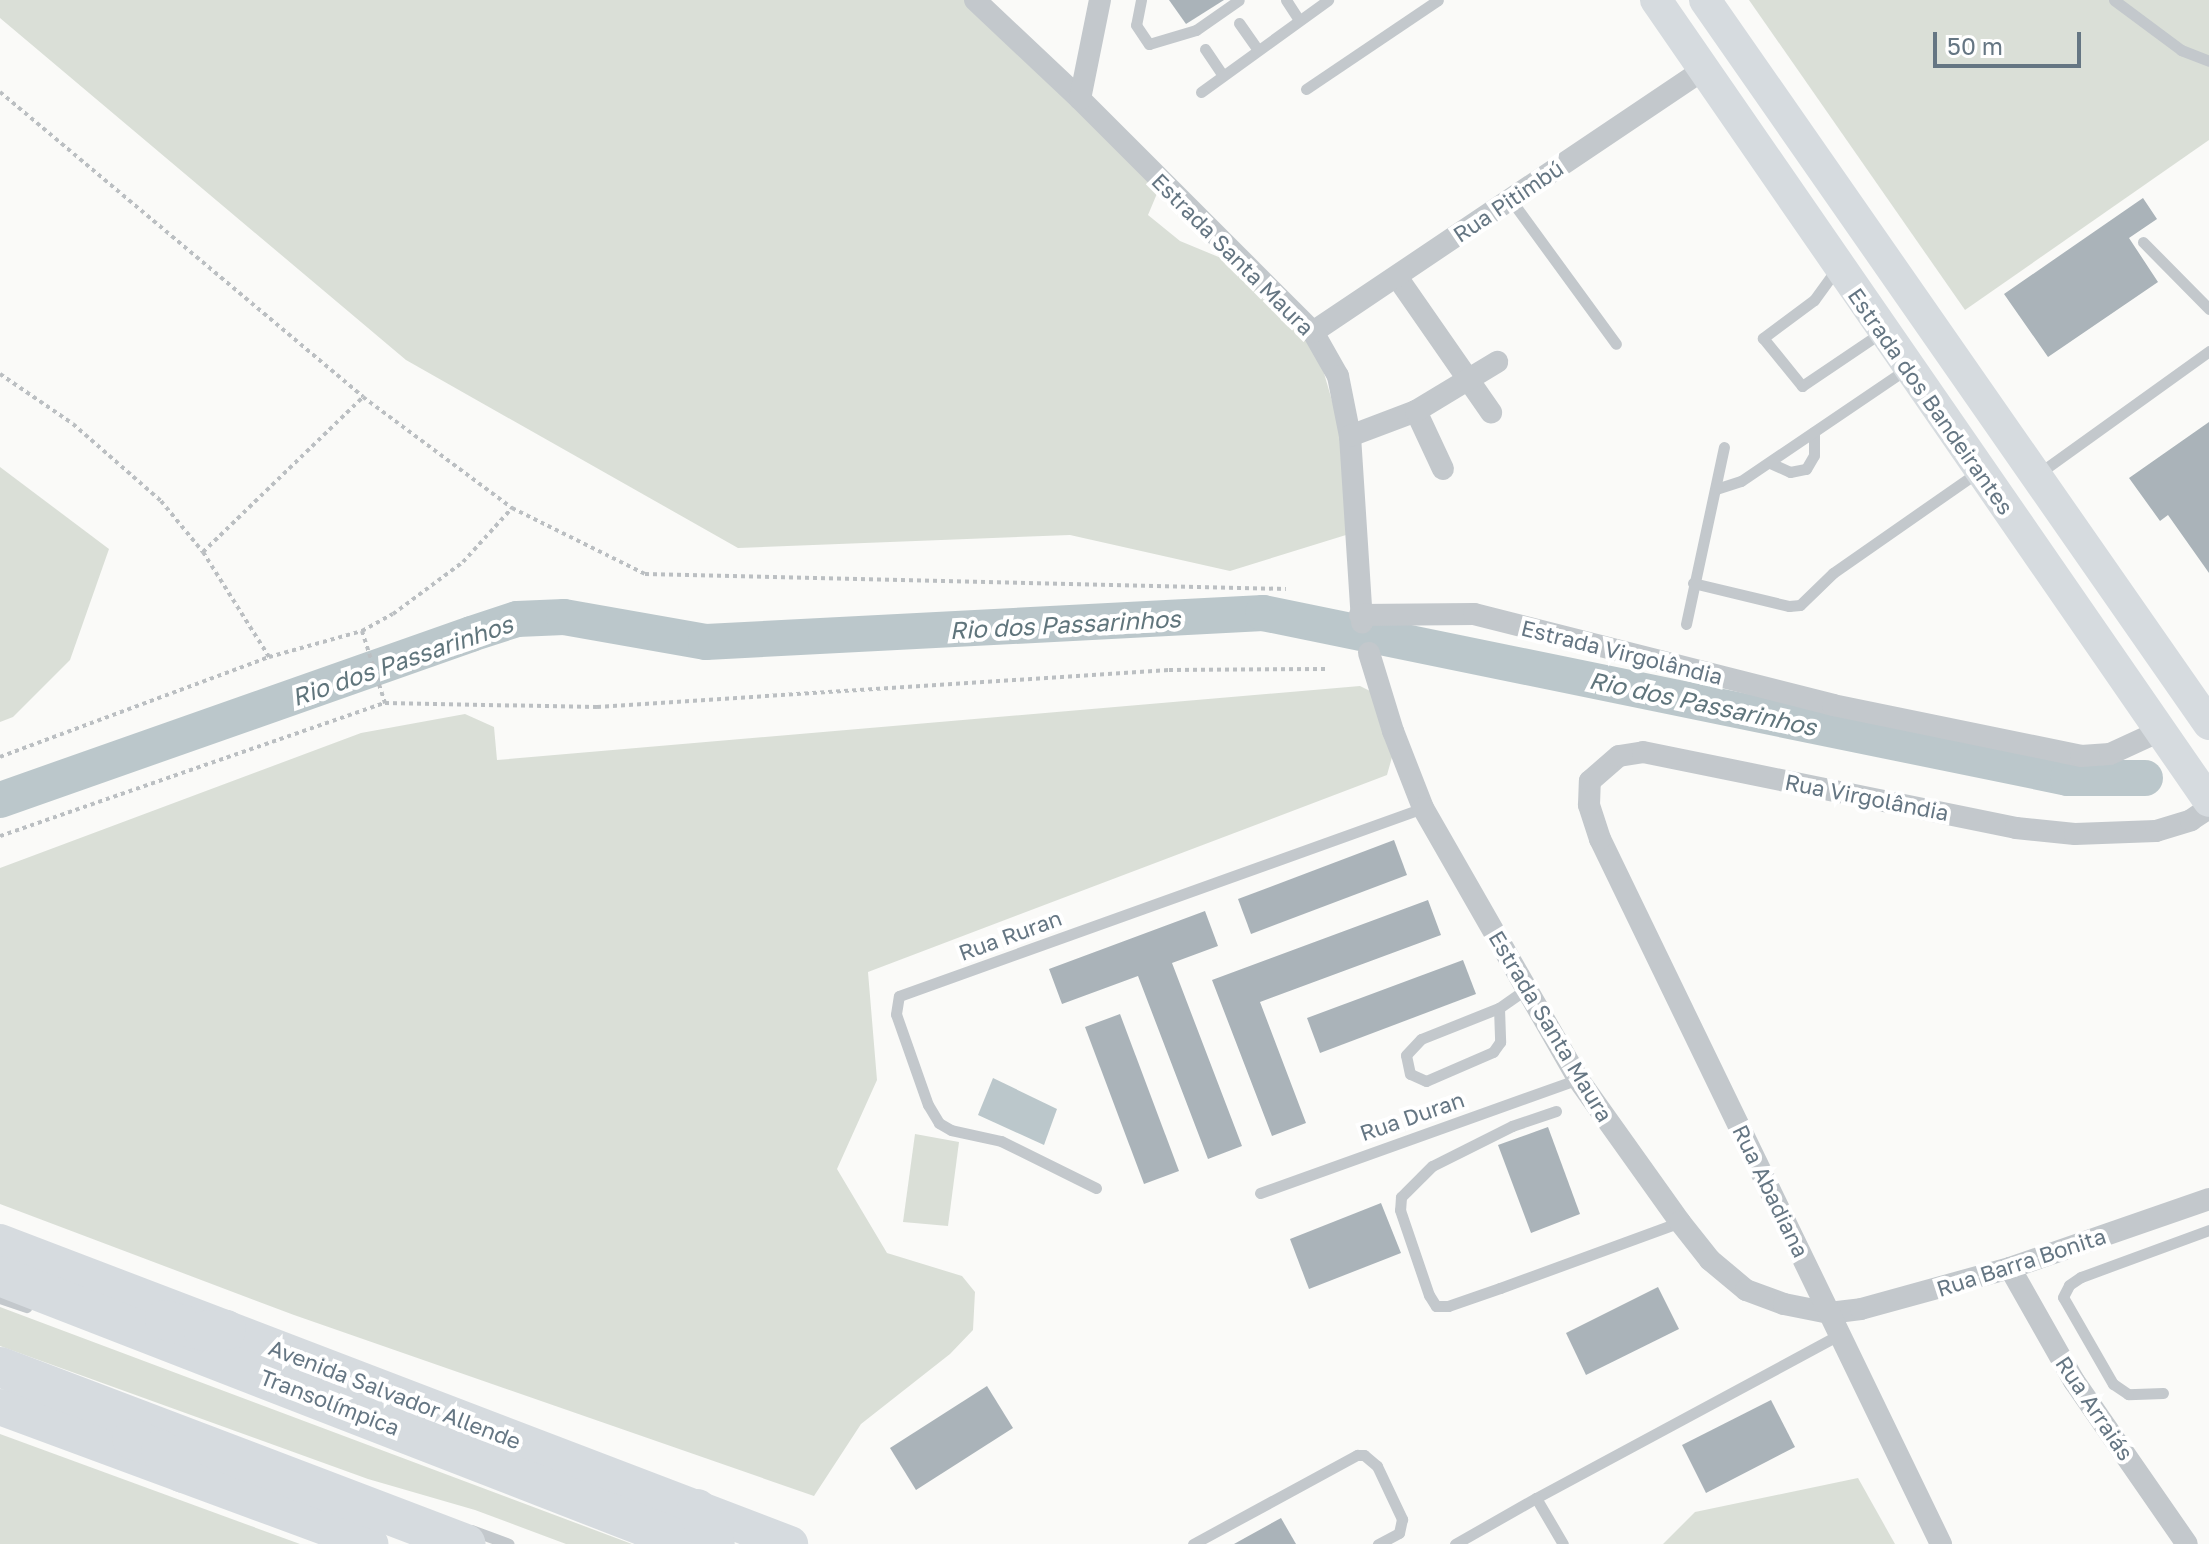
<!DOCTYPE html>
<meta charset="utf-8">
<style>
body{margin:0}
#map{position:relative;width:2209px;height:1544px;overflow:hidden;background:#fafaf8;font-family:"Golos Text",sans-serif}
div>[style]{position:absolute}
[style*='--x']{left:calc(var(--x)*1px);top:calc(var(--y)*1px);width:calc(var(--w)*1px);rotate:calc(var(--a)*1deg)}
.green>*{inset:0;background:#dadfd7}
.water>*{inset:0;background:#bbc7cb}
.river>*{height:36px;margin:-18px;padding:0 18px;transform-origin:18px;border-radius:18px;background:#bbc7cb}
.building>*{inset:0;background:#aab3b9}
.path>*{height:4px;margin-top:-2px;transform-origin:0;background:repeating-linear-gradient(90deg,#bbbfc2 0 4px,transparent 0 8px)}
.lane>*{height:11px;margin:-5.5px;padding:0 5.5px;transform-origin:5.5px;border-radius:5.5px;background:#c3c8cc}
.street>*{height:22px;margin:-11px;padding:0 11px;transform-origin:11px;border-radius:11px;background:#c3c8cc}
.secondary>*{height:32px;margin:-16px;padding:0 16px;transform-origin:16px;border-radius:16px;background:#d6dbdf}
.primary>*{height:36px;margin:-18px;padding:0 18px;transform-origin:18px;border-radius:18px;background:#d6dbdf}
.highway>*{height:40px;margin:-20px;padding:0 20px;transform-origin:20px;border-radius:20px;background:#d6dbdf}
span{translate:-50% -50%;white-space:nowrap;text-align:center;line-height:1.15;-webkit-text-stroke:8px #fff;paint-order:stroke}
.street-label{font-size:22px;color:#657683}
.water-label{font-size:24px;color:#60757c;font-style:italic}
.scale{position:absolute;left:1933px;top:32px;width:148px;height:36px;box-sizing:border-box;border:4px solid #657683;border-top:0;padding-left:10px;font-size:24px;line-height:28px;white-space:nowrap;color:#657683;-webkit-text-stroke:6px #fff;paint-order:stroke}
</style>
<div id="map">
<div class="green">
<i style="clip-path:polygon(0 0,972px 0,1161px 184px,1148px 215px,1180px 241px,1250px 270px,1312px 332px,1342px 435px,1346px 535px,1230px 571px,1070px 535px,738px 548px,406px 360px,0 18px)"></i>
<i style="clip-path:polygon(1749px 0,2209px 0,2209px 140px,1965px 310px)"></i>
<i style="clip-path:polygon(0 467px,109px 549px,70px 660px,13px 717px,0 722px)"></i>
<i style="clip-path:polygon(1360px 686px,1376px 694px,1394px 750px,1387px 775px,868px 972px,877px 1080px,837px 1169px,887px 1253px,962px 1276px,975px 1292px,973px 1330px,950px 1354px,861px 1424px,814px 1496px,294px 1315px,0 1204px,0 868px,361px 733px,465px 714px,494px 727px,497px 760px)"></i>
<i style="clip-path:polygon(915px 1134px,959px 1142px,948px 1226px,903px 1222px)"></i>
<i style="clip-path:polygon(0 1307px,632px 1544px,566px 1544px,475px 1510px,368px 1479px,0 1346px)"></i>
<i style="clip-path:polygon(0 1434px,300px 1544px,0 1544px)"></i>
<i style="clip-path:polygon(1858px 1478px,1895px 1544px,1663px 1544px,1695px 1512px)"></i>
</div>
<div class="water">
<i style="clip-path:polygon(993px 1078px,1057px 1109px,1044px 1145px,978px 1115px)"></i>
</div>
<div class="river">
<i style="--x:0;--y:800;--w:499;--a:-19.4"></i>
<i style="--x:471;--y:634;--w:48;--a:-18.1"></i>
<i style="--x:517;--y:619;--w:47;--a:-2.4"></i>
<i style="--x:564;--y:617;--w:144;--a:10"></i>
<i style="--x:706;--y:642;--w:558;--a:-2.98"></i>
<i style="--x:1263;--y:613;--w:822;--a:11.58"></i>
<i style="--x:2068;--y:778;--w:77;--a:0"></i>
</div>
<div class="building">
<i style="clip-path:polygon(1169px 0,1224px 0,1186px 24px)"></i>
<i style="clip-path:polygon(2143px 198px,2157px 219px,2129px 238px,2158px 282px,2048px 357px,2004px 294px)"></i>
<i style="clip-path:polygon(2209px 422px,2209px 573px,2168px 515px,2160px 521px,2129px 478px)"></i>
<i style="clip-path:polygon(1394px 840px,1407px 875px,1251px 934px,1238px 899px)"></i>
<i style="clip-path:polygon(1428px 900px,1441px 935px,1260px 1002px,1306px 1123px,1272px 1136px,1212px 980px)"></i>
<i style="clip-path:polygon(1205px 911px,1218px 946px,1172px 963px,1242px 1146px,1208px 1159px,1138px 976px,1062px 1004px,1049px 969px)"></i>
<i style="clip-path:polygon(1463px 960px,1476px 994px,1320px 1053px,1307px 1018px)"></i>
<i style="clip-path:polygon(1120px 1014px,1179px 1171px,1144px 1184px,1085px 1027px)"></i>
<i style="clip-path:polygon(1548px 1127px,1580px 1214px,1531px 1233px,1498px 1145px)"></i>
<i style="clip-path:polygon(1381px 1203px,1401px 1253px,1309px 1289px,1290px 1239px)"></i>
<i style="clip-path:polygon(1658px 1287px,1679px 1329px,1586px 1375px,1566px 1333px)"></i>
<i style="clip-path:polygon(987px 1386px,1013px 1428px,916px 1490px,890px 1448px)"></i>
<i style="clip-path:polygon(1771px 1400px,1795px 1447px,1706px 1493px,1682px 1445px)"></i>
<i style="clip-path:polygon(1281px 1518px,1296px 1544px,1234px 1544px)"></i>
</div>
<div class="path">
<i style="--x:0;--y:92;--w:474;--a:40"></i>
<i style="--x:363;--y:397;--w:186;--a:36.7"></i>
<i style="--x:512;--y:508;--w:148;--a:26.4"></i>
<i style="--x:645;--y:574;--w:641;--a:1.34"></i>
<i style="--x:0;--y:374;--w:88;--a:34.4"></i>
<i style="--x:73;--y:424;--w:117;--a:41.2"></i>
<i style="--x:161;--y:501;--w:66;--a:50.5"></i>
<i style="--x:203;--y:552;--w:124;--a:57.8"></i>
<i style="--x:203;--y:552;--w:223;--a:-44.1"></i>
<i style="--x:362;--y:631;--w:76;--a:72.3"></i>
<i style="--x:0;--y:757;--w:287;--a:-20.4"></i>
<i style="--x:269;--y:657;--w:97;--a:-15.6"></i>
<i style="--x:362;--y:631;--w:35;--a:-29"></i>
<i style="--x:393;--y:614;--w:87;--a:-36.6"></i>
<i style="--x:463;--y:562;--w:73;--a:-47.8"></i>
<i style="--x:0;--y:836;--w:407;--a:-19.1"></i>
<i style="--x:385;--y:703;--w:212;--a:1.1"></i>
<i style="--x:597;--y:707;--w:573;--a:-3.7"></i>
<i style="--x:1169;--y:670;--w:158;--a:-0.4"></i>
</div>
<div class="lane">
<i style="--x:1141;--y:0;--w:25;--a:101"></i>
<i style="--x:1136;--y:25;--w:23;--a:56"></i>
<i style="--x:1149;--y:44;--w:49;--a:-16.6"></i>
<i style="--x:1196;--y:30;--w:52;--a:-34.9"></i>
<i style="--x:1286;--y:0;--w:24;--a:57"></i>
<i style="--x:2114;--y:0;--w:84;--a:36.7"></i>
<i style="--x:2181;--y:50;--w:30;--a:21"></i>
<i style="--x:1239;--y:23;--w:32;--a:55"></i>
<i style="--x:1205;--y:49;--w:32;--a:56"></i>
<i style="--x:1306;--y:89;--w:159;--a:-34"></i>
<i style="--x:1201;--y:92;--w:157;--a:-35.9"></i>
<i style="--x:1511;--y:200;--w:178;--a:53.9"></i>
<i style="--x:2143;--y:242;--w:94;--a:45.4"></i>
<i style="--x:1838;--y:267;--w:41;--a:126"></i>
<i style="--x:1814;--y:300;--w:64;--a:143.3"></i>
<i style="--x:1763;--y:338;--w:62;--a:50.9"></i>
<i style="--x:1802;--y:386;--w:97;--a:-34"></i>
<i style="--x:1770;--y:463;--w:22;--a:24"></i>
<i style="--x:1790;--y:472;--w:16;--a:-11"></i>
<i style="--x:1806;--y:469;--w:16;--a:-60"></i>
<i style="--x:1814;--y:455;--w:23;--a:-90"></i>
<i style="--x:2038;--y:474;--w:211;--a:-35.7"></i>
<i style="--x:1716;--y:489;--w:26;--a:-18"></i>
<i style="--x:1741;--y:481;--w:202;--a:-34.1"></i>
<i style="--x:1693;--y:583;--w:99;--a:13.5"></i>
<i style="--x:1789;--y:606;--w:11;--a:-5"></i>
<i style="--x:1800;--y:605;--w:46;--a:-44.1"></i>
<i style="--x:1833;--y:573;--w:178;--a:-34.9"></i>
<i style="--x:1686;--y:624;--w:181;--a:-77.9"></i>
<i style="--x:1499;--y:1008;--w:34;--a:88"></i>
<i style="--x:1500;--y:1042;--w:12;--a:125"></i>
<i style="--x:1493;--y:1052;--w:73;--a:156.6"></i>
<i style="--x:1426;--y:1081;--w:17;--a:-156"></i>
<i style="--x:1410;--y:1074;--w:19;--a:-102"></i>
<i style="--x:1406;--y:1055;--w:22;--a:-47"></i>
<i style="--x:1421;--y:1039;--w:84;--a:-21.7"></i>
<i style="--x:1499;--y:1008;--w:33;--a:-35"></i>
<i style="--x:1556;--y:1111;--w:46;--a:161.2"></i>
<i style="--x:1512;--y:1126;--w:89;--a:153.4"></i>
<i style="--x:1432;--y:1166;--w:44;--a:135"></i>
<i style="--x:1401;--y:1197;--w:13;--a:94"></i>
<i style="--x:1400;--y:1210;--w:90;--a:71.2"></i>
<i style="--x:1429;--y:1295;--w:13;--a:58"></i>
<i style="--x:1436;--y:1306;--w:12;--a:0"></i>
<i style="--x:1448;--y:1306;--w:55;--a:-19.1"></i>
<i style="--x:1500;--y:1288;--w:192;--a:-20.1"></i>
<i style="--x:1096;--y:1188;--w:106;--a:-153.7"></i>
<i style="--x:1001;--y:1141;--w:51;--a:-167.6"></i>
<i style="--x:951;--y:1130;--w:14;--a:-150"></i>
<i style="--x:939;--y:1123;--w:21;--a:-121"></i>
<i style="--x:928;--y:1105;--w:96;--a:-109.4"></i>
<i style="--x:896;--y:1014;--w:18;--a:-81"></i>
<i style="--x:899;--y:996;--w:557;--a:-19.74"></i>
<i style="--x:1260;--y:1193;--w:338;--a:-19.7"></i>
<i style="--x:0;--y:1298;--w:28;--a:19"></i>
<i style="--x:2163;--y:1393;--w:35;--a:178"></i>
<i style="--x:2128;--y:1394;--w:18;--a:-146"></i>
<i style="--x:2113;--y:1384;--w:100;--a:-119.9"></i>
<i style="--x:2063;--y:1297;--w:13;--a:-63"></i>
<i style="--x:2069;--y:1285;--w:14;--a:-34"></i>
<i style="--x:2081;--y:1277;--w:136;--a:-20.2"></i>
<i style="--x:1536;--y:1498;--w:344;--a:-28.3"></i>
<i style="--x:471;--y:1530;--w:40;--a:20.2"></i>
<i style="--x:1193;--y:1544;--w:187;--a:-28.5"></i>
<i style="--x:1357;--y:1455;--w:7;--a:0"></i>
<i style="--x:1364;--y:1455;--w:17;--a:40"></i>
<i style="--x:1377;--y:1466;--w:59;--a:64.7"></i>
<i style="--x:1402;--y:1519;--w:14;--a:102"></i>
<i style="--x:1399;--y:1533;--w:24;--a:152"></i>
<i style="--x:1455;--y:1544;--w:93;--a:-29.6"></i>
<i style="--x:1536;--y:1498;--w:53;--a:59.6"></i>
</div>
<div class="street">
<i style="--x:975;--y:0;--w:144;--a:43.3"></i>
<i style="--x:1080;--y:99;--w:330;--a:45"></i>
<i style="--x:1313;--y:332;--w:51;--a:60.4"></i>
<i style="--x:1338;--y:376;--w:61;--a:78.7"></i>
<i style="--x:1350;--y:436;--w:187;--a:86.3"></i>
<i style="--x:1080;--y:99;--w:101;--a:-78.6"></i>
<i style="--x:1397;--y:277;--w:165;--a:55.2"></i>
<i style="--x:1313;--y:332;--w:470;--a:-33.9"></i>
<i style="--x:1350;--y:436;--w:71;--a:-20.7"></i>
<i style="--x:1443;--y:469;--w:64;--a:-115"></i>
<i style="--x:1416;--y:411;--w:95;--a:-31.2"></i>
<i style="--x:1360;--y:615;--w:114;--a:-0.5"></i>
<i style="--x:1474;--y:614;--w:370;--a:14.2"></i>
<i style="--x:1833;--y:705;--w:253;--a:11.6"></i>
<i style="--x:2081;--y:756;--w:29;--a:-4"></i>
<i style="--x:2110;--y:754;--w:55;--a:-24.7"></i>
<i style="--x:1369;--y:653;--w:82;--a:72.9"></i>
<i style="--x:1393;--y:731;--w:83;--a:68.7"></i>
<i style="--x:1423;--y:808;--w:312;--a:60.2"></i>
<i style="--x:1578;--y:1079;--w:176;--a:54.5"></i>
<i style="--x:1680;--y:1222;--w:48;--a:51.7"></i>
<i style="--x:1710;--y:1260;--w:47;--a:39.8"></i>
<i style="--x:1746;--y:1290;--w:40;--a:20.2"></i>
<i style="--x:1784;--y:1304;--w:46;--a:11.3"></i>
<i style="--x:1829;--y:1313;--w:32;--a:-7"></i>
<i style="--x:1861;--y:1309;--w:155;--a:-15.4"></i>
<i style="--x:2010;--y:1268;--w:211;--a:-19.1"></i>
<i style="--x:2010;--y:1268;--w:130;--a:60.5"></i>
<i style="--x:2074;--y:1381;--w:198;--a:55.3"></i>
<i style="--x:1941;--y:1544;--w:783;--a:-115.81"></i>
<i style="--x:1600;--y:839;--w:36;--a:-108"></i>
<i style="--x:1589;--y:805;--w:24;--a:-88"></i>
<i style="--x:1590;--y:781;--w:38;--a:-41"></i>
<i style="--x:1619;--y:756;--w:24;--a:-9"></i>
<i style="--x:1643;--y:752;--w:381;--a:11.5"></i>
<i style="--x:2016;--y:828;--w:59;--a:5.8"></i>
<i style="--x:2075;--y:834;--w:81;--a:-2.1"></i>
<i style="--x:2156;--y:831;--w:37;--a:-17"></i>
<i style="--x:2191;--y:820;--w:22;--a:-34"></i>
</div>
<div class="secondary">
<i style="--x:1656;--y:0;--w:973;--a:55.38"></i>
<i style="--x:1705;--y:0;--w:882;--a:55.16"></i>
</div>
<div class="primary">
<i style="--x:0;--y:1242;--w:846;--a:20.92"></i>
<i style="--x:0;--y:1407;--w:395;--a:20.3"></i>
</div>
<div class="highway">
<i style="--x:0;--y:1276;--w:740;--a:21.23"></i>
<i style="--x:165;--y:1320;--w:41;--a:15.8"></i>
<i style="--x:204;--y:1331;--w:22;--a:-3"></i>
<i style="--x:0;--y:1367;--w:498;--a:20.8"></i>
<i style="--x:132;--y:1439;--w:31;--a:21"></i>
<i style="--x:161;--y:1450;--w:32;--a:46"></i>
<i style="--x:697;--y:1509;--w:39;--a:63"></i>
</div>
<div class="street-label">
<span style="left:1508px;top:201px;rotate:-34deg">Rua Pitimbú</span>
<span style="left:1233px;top:254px;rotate:45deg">Estrada Santa Maura</span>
<span style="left:1931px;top:401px;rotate:55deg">Estrada dos Bandeirantes</span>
<span style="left:1622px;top:652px;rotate:14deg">Estrada Virgolândia</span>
<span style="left:1867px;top:797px;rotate:11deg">Rua Virgolândia</span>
<span style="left:1010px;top:935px;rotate:-20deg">Rua Ruran</span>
<span style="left:1551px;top:1026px;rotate:59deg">Estrada Santa Maura</span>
<span style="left:1412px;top:1116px;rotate:-19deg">Rua Duran</span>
<span style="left:1771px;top:1191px;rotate:64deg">Rua Abadiana</span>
<span style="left:2021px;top:1262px;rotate:-18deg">Rua Barra Bonita</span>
<span style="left:395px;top:1394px;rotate:21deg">Avenida Salvador Allende</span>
<span style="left:330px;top:1402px;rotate:21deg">Transolímpica</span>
<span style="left:2095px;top:1408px;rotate:56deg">Rua Arraiás</span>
</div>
<div class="water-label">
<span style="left:1065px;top:624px;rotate:-3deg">Rio dos Passarinhos</span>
<span style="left:402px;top:660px;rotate:-19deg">Rio dos Passarinhos</span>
<span style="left:1703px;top:703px;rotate:12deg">Rio dos Passarinhos</span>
</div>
<div class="scale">50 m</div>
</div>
